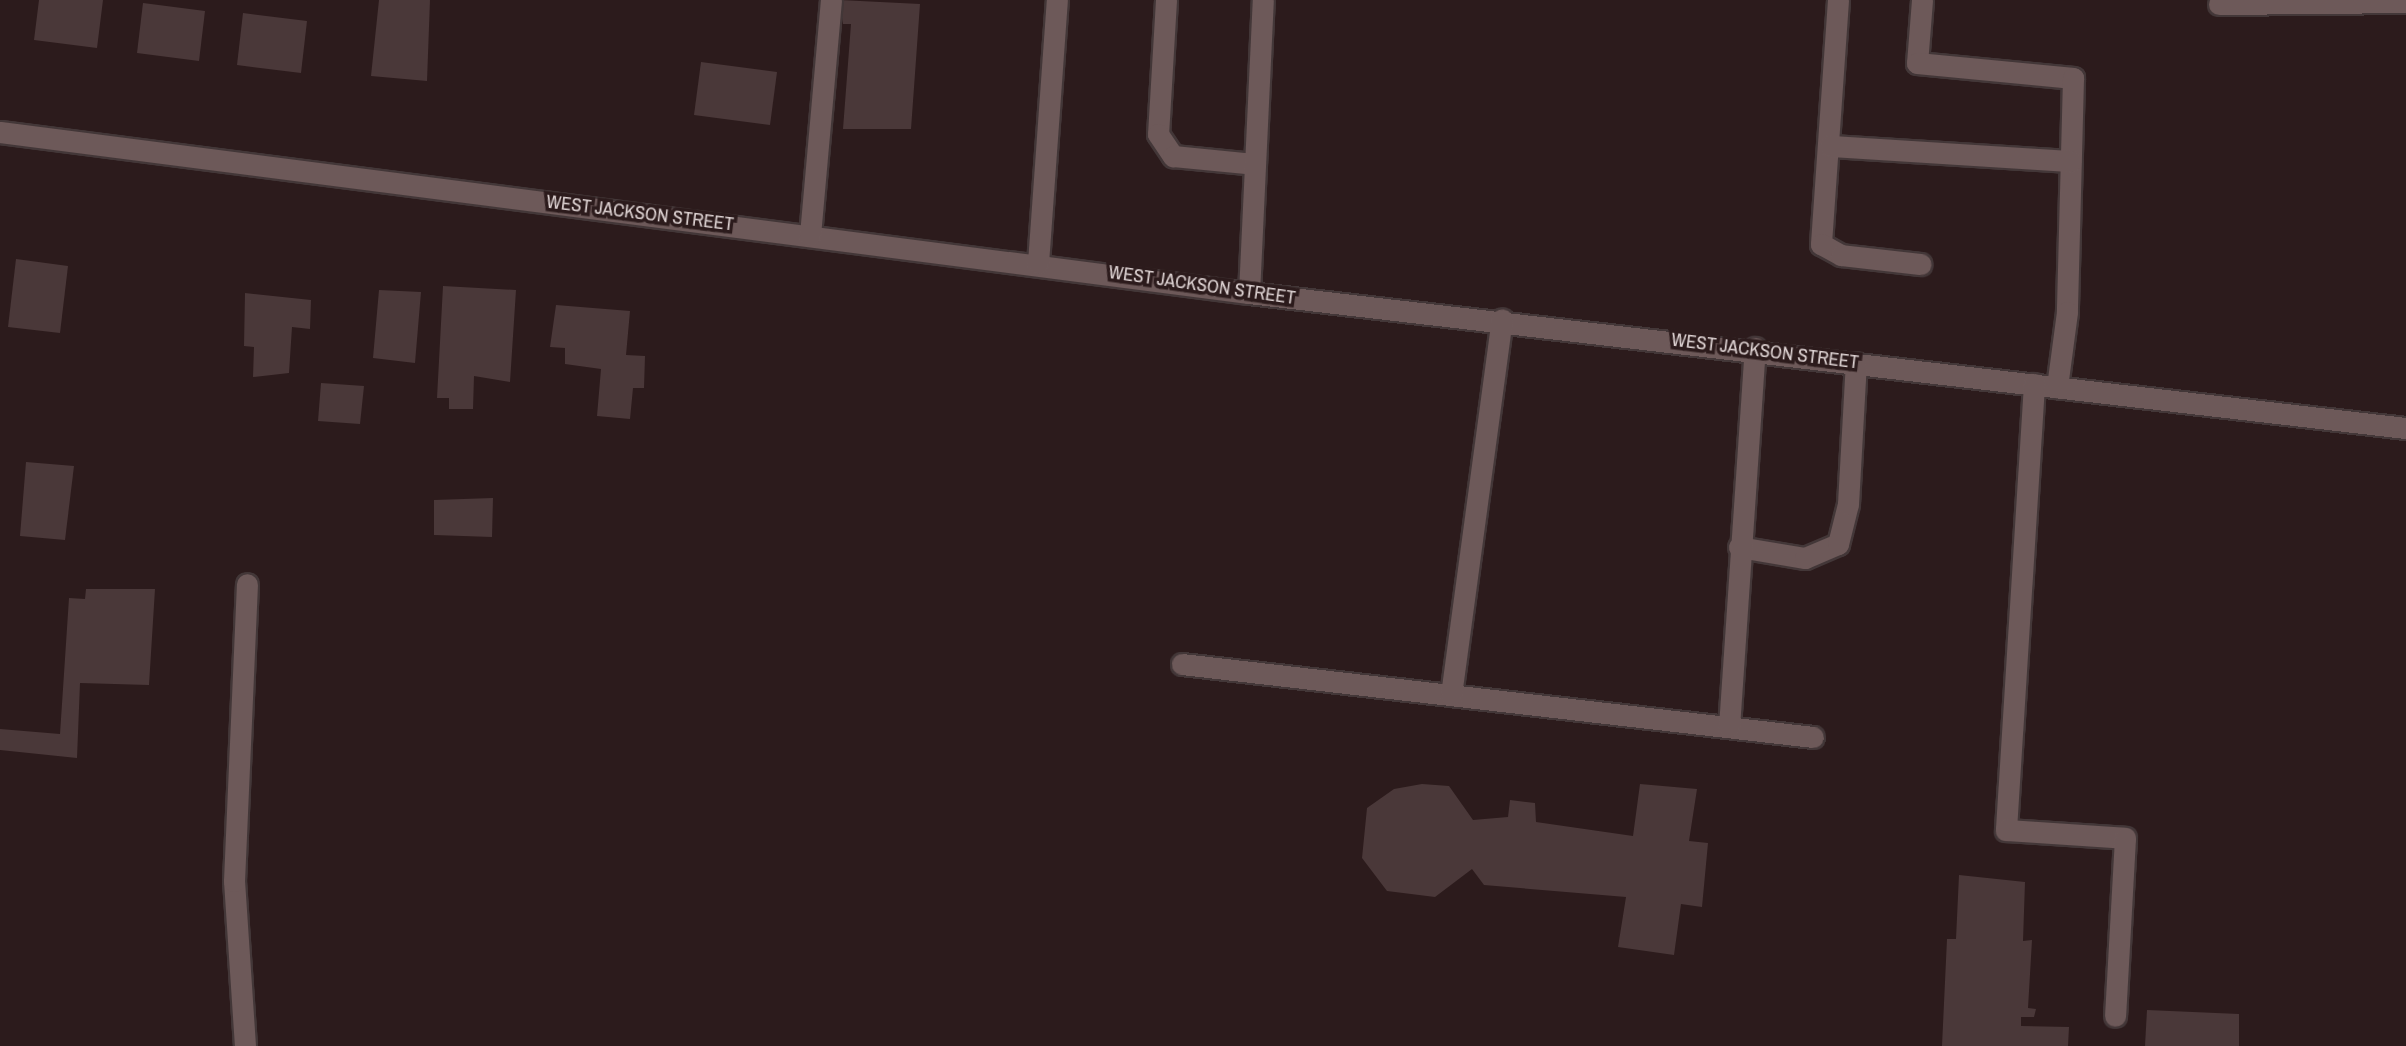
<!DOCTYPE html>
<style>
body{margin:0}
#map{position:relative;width:2406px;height:1046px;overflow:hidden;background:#2c1b1c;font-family:"Archivo Narrow",sans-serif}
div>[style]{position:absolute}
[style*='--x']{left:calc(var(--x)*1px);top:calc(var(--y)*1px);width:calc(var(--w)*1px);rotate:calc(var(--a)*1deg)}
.building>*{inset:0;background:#4a3839}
.roads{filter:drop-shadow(2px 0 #433738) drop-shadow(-2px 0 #433738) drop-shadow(0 2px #433738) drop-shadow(0 -2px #433738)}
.minor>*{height:21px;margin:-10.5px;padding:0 10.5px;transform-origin:10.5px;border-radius:10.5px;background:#6d5959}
span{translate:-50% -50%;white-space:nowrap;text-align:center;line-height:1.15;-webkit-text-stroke:7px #2c1b1c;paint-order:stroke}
.street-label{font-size:19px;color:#ddd2d2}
</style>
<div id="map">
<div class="building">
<i style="clip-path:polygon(39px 0,103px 0,97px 48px,34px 40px)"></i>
<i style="clip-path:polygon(379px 0,430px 0,427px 81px,371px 76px)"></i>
<i style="clip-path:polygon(840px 0,920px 4px,911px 129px,843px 129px,851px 24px,843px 24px)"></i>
<i style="clip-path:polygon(143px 3px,205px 11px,199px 61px,137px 53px)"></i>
<i style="clip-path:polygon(243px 13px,307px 21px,301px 73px,237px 65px)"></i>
<i style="clip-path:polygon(701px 62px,777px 72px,770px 125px,694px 115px)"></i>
<i style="clip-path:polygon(16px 259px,68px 266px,60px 333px,8px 327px)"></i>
<i style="clip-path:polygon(443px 286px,516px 290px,510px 382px,474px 376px,473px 409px,449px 409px,449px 398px,437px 398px)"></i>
<i style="clip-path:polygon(379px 290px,421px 292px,415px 363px,373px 358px)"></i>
<i style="clip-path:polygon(245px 293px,311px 300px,310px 329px,292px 327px,289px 373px,253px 377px,254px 347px,244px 346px)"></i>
<i style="clip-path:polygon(556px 305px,630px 311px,626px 355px,645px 356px,644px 388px,633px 388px,630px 419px,597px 416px,601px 369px,565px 364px,565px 348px,550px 347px)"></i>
<i style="clip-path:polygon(321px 383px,364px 386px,360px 424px,318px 421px)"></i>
<i style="clip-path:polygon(26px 462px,74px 466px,65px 540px,20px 536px)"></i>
<i style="clip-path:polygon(493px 498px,492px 537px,434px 535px,434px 500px)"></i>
<i style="clip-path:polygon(86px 589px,155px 589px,149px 685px,80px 683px,77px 758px,0 750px,0 729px,60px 734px,69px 598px,85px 599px)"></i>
<i style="clip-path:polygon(1422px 784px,1449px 786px,1473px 820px,1508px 817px,1510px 800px,1535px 803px,1536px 822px,1633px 836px,1640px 784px,1697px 789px,1689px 841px,1708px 843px,1702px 907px,1681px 904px,1674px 955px,1618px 947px,1626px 897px,1484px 885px,1472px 869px,1435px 897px,1387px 891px,1362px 858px,1367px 808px,1394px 789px)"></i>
<i style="clip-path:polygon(1959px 875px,2025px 882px,2023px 941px,2032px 940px,2028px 1008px,2036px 1009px,2034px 1017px,2021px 1017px,2021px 1026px,2069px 1027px,2068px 1046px,1942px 1046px,1947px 939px,1956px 939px)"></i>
<i style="clip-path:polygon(2147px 1010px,2239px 1014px,2239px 1046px,2145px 1046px)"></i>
</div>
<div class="roads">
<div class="minor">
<i style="--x:1166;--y:0;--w:134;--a:93.4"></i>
<i style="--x:1158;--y:134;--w:27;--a:56"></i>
<i style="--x:1173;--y:156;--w:81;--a:5.6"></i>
<i style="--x:1838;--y:0;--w:245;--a:94"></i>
<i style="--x:1821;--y:244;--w:23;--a:29"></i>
<i style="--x:1841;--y:255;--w:80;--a:6.5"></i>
<i style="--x:1922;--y:0;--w:63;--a:94.5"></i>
<i style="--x:1917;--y:63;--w:157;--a:5.5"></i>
<i style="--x:2073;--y:78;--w:234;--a:91.5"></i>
<i style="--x:2067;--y:312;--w:76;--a:97.6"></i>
<i style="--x:2219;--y:4;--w:187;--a:-0.6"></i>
<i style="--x:0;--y:132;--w:1259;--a:7.35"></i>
<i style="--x:1249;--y:293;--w:1165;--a:6.66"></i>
<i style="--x:1830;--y:146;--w:241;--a:3.6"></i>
<i style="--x:810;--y:235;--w:236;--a:-84.9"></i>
<i style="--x:1038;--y:263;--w:264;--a:-85.9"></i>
<i style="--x:1249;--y:293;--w:293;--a:-87.3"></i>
<i style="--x:2034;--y:384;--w:447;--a:93.6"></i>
<i style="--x:2006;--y:830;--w:119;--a:3.8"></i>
<i style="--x:2125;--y:838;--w:178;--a:93.2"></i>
<i style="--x:1739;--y:547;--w:67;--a:9.5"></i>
<i style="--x:1805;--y:558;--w:36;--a:-23"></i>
<i style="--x:1838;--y:544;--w:41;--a:-76"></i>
<i style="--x:1848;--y:504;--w:141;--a:-86.8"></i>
<i style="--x:1182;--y:664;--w:635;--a:6.6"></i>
<i style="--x:1451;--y:695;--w:379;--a:-82.3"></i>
<i style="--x:1729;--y:727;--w:380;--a:-86.1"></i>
<i style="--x:245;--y:1046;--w:165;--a:-93.8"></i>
<i style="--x:234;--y:881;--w:297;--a:-87.5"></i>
</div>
</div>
<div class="street-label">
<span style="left:640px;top:213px;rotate:7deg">WEST JACKSON STREET</span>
<span style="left:1202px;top:285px;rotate:8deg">WEST JACKSON STREET</span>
<span style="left:1765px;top:351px;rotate:7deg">WEST JACKSON STREET</span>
</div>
</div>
